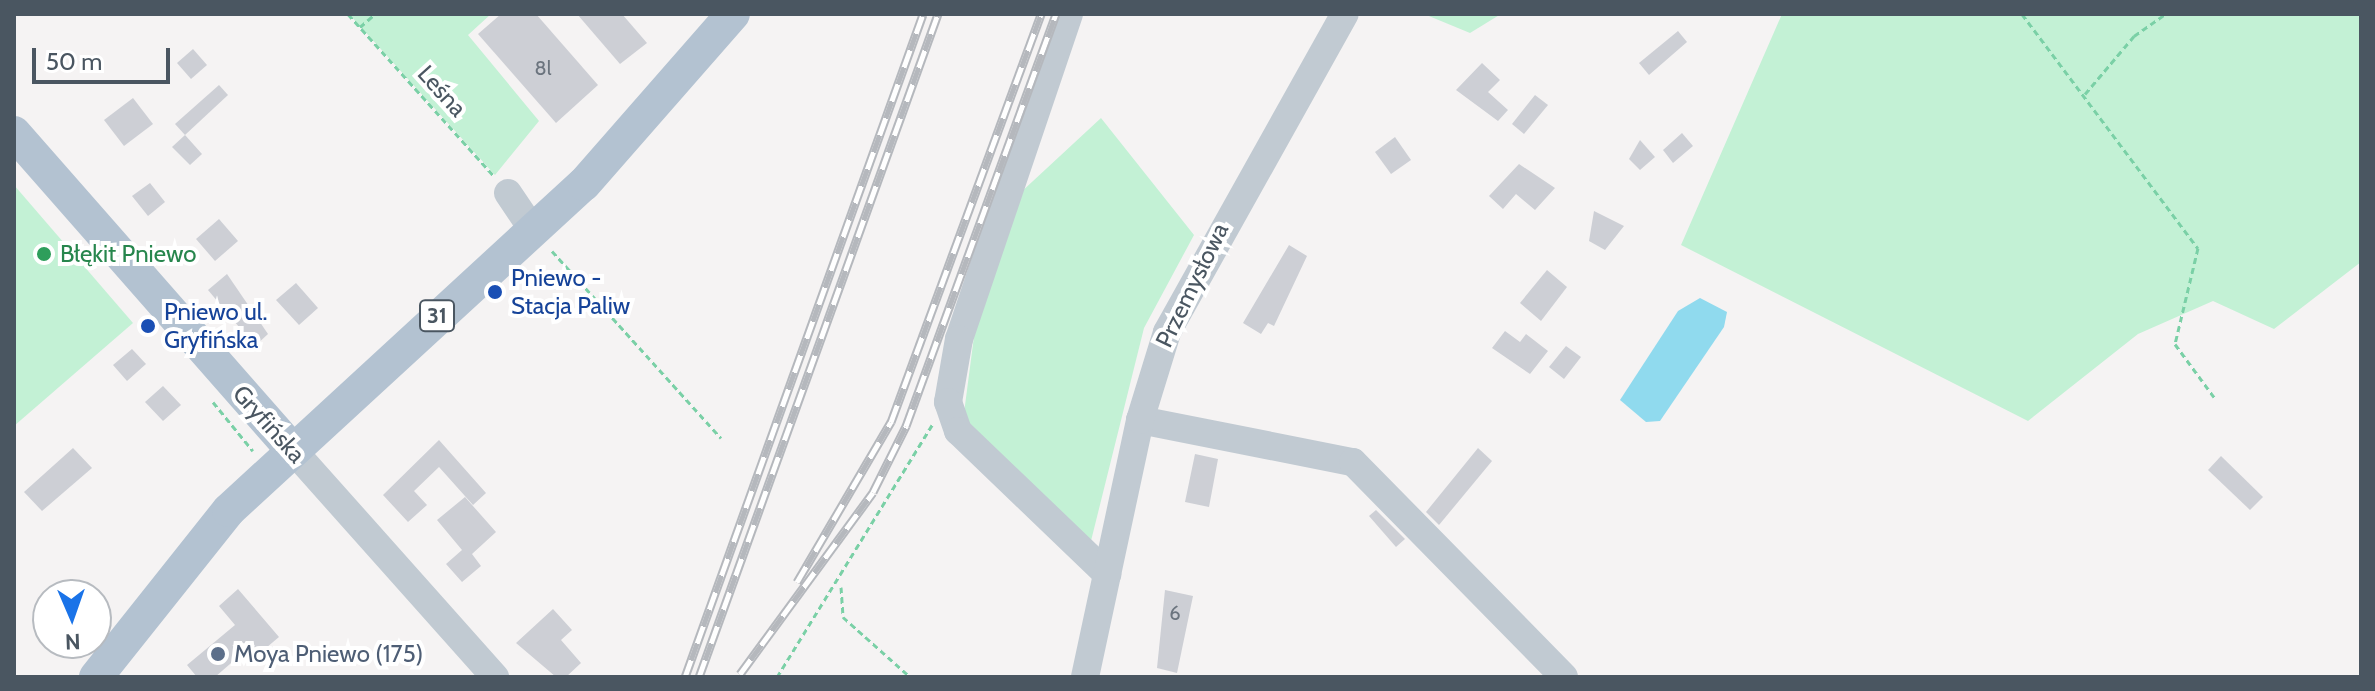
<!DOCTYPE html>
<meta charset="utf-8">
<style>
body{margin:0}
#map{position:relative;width:2375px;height:691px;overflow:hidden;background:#f5f3f3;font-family:Cabin,sans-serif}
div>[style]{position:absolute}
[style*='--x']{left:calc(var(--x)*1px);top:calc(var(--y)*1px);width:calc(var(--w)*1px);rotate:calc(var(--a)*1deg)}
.green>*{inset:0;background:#c3f1d5}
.water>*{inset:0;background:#90daee}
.building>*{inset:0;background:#cdcfd5}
.path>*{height:3px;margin-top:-1.5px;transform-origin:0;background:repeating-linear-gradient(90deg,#7ad0a6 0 6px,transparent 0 10px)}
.minor>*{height:28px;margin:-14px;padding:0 14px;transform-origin:14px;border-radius:14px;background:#c1cad2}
.major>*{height:34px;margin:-17px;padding:0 17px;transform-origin:17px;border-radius:17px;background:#b3c2d1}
.rail>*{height:9px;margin-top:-4.5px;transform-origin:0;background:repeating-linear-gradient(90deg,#fff 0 18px,#b5b8bd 0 36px);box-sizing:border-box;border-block:2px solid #b5b8bd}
.dots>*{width:22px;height:22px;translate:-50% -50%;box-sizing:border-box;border:4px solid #fff;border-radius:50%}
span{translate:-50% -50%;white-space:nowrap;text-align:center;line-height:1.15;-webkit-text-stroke:8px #fff;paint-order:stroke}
.number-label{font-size:20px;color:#6b747e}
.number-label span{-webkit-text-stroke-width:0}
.shield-label span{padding:2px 6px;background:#fff;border:2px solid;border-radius:6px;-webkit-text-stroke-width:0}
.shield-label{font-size:22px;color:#4a5661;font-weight:700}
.street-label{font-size:24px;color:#4a5661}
.leisure-label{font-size:24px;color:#27864d}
.left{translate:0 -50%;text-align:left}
.transit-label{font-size:24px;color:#164399}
.service-label{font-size:24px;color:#4e5e75}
.frame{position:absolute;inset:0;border:16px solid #4a5661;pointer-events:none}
.north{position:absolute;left:32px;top:579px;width:80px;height:80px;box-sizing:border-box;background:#fff;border:2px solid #b7bbc0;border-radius:50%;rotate:178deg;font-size:22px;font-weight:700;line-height:32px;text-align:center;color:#4a5661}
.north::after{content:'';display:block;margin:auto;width:28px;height:36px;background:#1a73e8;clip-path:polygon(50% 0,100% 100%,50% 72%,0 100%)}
.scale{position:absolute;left:32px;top:48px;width:138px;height:36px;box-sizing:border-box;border:4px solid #4a5661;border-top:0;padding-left:10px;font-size:24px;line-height:28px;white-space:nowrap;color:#4a5661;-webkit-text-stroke:6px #fff;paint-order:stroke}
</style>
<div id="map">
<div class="green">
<i style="clip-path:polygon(349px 14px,491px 14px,468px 35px,539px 121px,495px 175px)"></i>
<i style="clip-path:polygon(1424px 14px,1501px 14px,1470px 33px)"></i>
<i style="clip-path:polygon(1782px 14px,2361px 14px,2361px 262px,2274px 329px,2213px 301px,2138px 334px,2028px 421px,1681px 245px)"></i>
<i style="clip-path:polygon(1101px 118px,1194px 235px,1144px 328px,1085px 565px,947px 430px,964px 413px,976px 321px,1019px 194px)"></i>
<i style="clip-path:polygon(14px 185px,133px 323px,14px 426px)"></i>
</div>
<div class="water">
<i style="clip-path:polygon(1700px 298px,1727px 312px,1724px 327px,1660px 421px,1646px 422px,1620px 400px,1678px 311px)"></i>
</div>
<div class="building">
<i style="clip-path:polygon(501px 14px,536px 14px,598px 85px,556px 123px,478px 34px)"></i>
<i style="clip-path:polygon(577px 14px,622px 14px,647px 43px,620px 64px)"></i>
<i style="clip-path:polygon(1678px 31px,1687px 42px,1649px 75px,1639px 63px)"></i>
<i style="clip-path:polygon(193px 49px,207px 65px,191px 79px,177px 63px)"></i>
<i style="clip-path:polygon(1482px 63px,1500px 80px,1488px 92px,1508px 110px,1498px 121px,1456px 90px)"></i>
<i style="clip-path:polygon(219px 85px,228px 95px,185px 135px,175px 124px)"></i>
<i style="clip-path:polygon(1535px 95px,1548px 105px,1524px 134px,1512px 124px)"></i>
<i style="clip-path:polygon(133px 98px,153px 124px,124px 146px,104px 120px)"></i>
<i style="clip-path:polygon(1682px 133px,1693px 146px,1673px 163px,1663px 150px)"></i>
<i style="clip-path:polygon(185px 135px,202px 154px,190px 165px,172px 147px)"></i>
<i style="clip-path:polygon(1395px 137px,1411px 160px,1391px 174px,1375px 152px)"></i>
<i style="clip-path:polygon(1640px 140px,1655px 157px,1640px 170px,1629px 159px)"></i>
<i style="clip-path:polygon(1519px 164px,1555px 188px,1535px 210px,1516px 194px,1503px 209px,1489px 196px)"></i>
<i style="clip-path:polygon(150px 183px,165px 202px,148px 216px,132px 196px)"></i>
<i style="clip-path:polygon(1594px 211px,1624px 226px,1605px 250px,1589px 241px)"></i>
<i style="clip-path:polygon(219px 219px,238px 241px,215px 261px,196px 239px)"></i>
<i style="clip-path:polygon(1289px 245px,1307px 256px,1274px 326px,1268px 323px,1261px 334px,1243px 323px)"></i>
<i style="clip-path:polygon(1547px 270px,1567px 287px,1541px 321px,1520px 303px)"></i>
<i style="clip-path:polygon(227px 274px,268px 334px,255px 346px,208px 290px)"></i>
<i style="clip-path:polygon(296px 283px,318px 308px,299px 325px,276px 300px)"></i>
<i style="clip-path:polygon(1505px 331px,1520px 342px,1526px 334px,1548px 351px,1530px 374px,1492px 348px)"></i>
<i style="clip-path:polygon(1566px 346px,1581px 357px,1564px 379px,1549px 367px)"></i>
<i style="clip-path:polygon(132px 349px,146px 364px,127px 381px,113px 365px)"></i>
<i style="clip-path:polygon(163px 386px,181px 405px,163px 421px,145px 402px)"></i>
<i style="clip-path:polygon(439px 440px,486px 493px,473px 505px,439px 467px,414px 491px,427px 505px,408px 522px,383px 495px)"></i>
<i style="clip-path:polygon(73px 448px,92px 468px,42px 511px,24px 492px)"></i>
<i style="clip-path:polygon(1478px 448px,1492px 461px,1439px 525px,1426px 512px)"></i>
<i style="clip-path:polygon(1195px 454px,1218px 459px,1209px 507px,1185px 502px)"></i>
<i style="clip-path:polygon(2221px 456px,2263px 497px,2250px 510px,2208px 470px)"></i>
<i style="clip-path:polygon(465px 497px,496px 532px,472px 554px,481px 566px,462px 582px,446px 564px,462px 550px,437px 520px)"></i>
<i style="clip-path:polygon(1376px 510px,1405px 539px,1396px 547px,1369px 516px)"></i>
<i style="clip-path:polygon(238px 589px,279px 637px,260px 653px,252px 645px,215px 677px,197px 677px,187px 665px,235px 625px,219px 606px)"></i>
<i style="clip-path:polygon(1165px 590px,1193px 596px,1177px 673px,1157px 668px)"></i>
<i style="clip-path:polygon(553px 609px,572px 630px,561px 640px,581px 663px,566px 677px,556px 677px,516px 643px)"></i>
</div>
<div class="path">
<i style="--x:348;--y:14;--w:217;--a:48"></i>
<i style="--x:2022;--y:14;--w:293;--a:53.1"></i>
<i style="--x:2198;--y:248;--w:99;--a:103.5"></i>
<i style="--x:2175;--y:344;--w:66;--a:53.7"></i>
<i style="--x:360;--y:27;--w:20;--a:-41"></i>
<i style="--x:2085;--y:94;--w:76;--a:-49.8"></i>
<i style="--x:2134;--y:36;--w:39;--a:-35"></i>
<i style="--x:552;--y:251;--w:252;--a:47.9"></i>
<i style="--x:213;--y:402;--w:63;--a:50.8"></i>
<i style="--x:841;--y:587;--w:30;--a:86"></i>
<i style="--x:843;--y:617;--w:90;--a:41.8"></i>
<i style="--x:777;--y:677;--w:296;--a:-58.4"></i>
</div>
<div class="minor">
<i style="--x:1069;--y:14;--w:343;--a:108.7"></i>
<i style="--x:959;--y:339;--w:64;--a:99.9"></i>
<i style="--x:948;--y:402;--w:31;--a:71"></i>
<i style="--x:958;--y:431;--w:207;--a:43.8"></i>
<i style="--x:508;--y:193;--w:45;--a:56"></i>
<i style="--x:1140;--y:420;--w:217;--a:11.2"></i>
<i style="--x:1353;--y:462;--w:301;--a:45.5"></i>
<i style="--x:291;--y:448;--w:307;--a:48.3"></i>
<i style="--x:1085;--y:677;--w:263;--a:-77.9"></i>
<i style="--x:1140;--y:420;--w:92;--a:-72.9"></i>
<i style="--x:1167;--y:332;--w:364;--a:-60.8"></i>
</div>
<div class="major">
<i style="--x:14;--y:133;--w:419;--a:48.7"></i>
<i style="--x:96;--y:677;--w:213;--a:-51.5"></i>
<i style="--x:229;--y:510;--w:482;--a:-42.6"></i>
<i style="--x:584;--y:184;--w:226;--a:-48.8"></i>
</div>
<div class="rail">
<i style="--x:797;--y:582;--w:186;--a:-59.6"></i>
<i style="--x:891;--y:422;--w:435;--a:-69.8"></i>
<i style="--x:740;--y:674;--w:225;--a:-53.8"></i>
<i style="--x:873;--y:492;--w:74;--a:-63.4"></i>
<i style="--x:906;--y:426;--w:438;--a:-70"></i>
<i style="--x:685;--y:677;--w:704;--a:-70.25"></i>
<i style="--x:699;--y:677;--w:705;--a:-70.18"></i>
</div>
<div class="dots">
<i style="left:44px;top:254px;background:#2e9e5b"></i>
<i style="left:495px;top:292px;background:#1a4fb4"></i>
<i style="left:148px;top:326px;background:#1a4fb4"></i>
<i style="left:218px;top:654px;background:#5c6f8a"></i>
</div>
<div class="number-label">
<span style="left:543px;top:68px">8l</span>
<span style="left:1175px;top:613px">6</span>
</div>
<div class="shield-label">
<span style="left:437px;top:316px">31</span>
</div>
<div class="street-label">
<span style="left:442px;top:91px;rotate:48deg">Leśna</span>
<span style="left:1192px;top:285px;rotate:-64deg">Przemysłowa</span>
<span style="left:269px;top:424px;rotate:48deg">Gryfińska</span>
</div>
<div class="leisure-label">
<span class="left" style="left:60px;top:254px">Błękit Pniewo</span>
</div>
<div class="transit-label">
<span class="left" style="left:511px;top:292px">Pniewo -<br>Stacja Paliw</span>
<span class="left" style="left:164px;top:326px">Pniewo ul.<br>Gryfińska</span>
</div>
<div class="service-label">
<span class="left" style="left:234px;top:654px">Moya Pniewo (175)</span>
</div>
<div class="frame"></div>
<div class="north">N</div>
<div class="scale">50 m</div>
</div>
